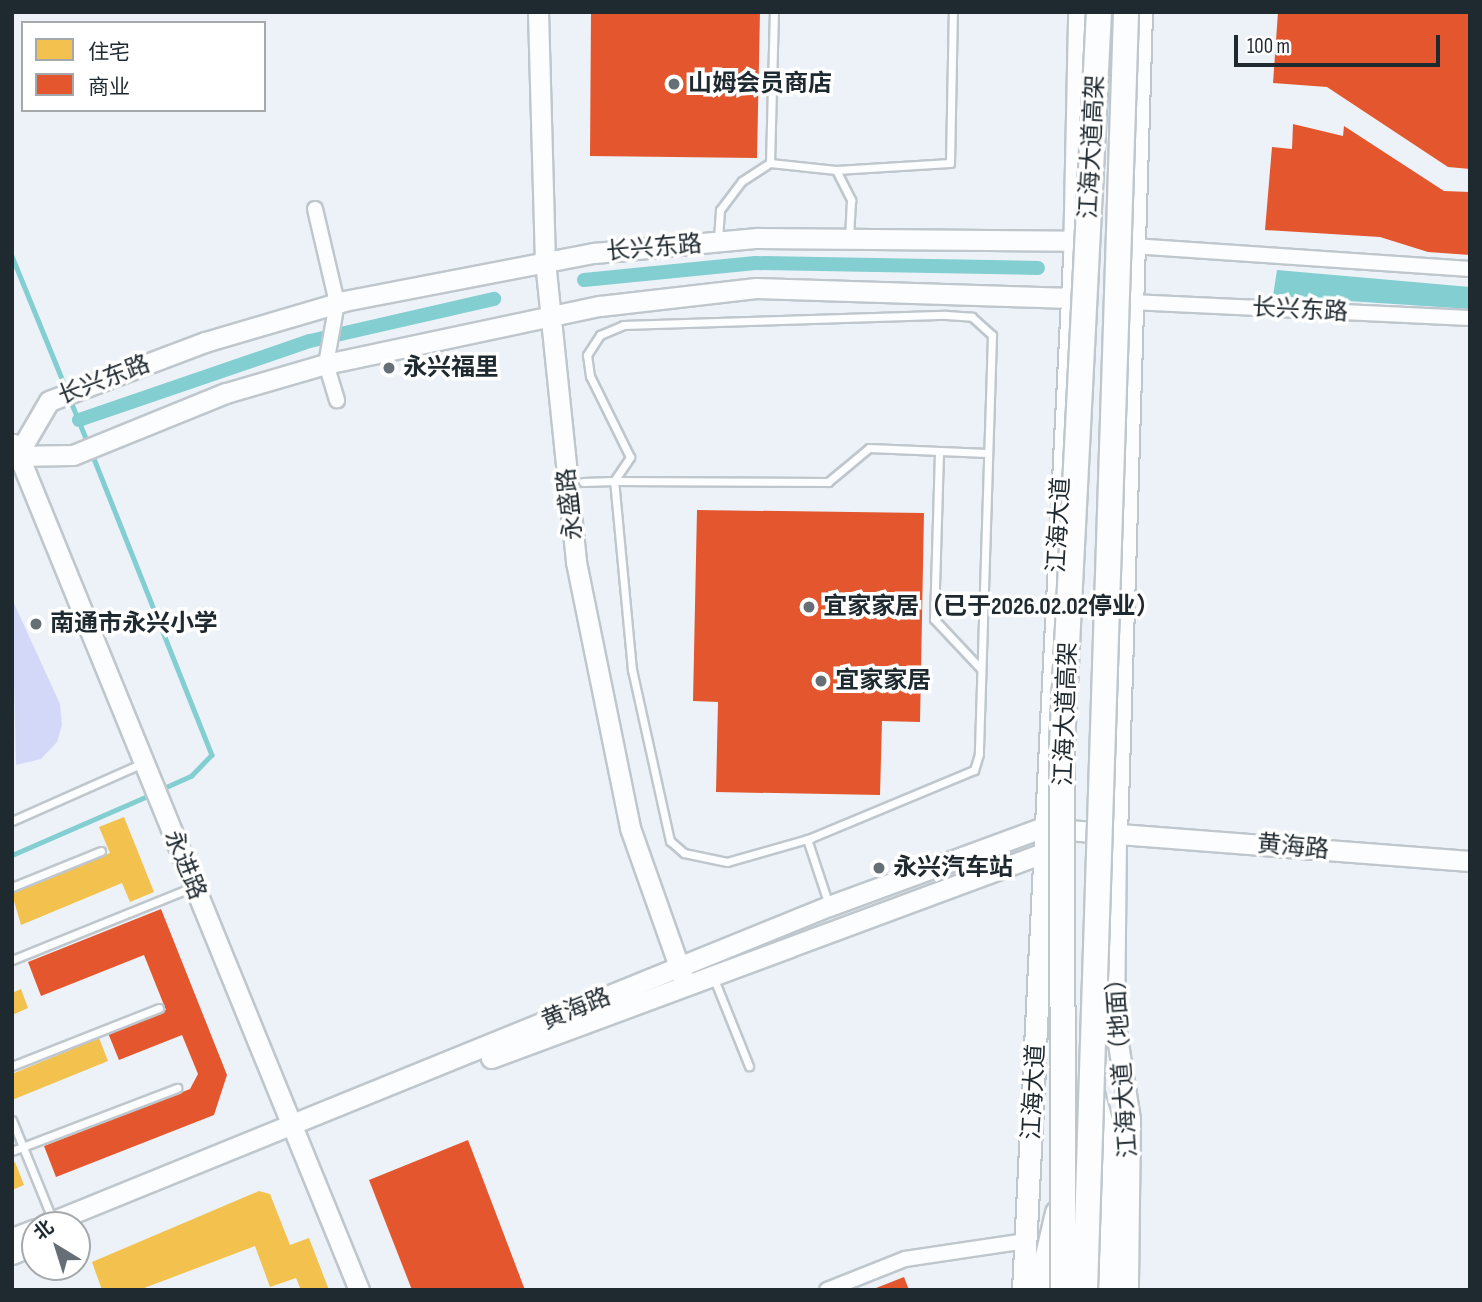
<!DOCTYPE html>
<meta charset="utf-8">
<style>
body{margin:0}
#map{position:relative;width:1482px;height:1302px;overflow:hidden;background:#ecf2f7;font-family:"Sofia Sans Condensed","Noto Sans SC",sans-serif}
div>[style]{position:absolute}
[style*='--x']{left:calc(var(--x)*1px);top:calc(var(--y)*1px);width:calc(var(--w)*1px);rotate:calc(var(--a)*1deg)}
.green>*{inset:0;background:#d4d8f8}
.water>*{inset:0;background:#82ced0}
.homes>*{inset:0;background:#f2c14e}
.shops>*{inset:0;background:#e4572e}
.stream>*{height:4.5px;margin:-2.25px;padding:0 2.25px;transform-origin:2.25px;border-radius:2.25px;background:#82ced0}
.canal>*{height:14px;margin:-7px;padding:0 7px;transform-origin:7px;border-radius:7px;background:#82ced0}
.roads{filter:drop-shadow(2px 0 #bfc7cd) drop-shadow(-2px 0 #bfc7cd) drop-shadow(0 2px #bfc7cd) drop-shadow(0 -2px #bfc7cd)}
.lane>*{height:7px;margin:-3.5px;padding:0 3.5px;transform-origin:3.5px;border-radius:3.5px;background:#fcfdfe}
.street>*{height:14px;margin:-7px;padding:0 7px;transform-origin:7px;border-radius:7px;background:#fcfdfe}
.secondary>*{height:19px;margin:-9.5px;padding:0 9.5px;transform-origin:9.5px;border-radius:9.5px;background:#fcfdfe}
.primary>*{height:21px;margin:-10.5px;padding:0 10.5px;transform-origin:10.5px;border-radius:10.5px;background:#fcfdfe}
.highway>*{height:24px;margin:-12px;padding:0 12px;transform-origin:12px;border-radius:12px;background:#fcfdfe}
.bridges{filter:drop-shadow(2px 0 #bfc7cd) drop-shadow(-2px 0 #bfc7cd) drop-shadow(0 2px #bfc7cd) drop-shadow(0 -2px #bfc7cd)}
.highway-bridge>*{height:24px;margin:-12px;padding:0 12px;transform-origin:12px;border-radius:12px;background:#fcfdfe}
.dots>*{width:19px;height:19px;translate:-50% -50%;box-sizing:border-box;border:4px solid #fefffe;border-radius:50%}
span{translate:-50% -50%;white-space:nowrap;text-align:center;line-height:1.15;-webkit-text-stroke:7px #fefffe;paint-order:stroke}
.poi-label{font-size:24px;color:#1f2930;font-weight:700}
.left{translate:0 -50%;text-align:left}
.street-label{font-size:24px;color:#1f2930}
.frame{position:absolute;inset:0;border:14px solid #1f2930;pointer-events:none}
.legend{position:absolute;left:21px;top:21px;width:245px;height:91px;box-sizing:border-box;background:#fefffe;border:2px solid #a5a9ac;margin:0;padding:9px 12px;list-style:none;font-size:21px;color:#1f2930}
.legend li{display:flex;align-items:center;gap:14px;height:35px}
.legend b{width:35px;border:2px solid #a5a9ac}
.north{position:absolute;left:21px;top:1211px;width:70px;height:70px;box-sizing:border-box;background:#fefffe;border:2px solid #a5a9ac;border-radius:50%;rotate:322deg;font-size:19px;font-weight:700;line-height:28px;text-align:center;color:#1f2930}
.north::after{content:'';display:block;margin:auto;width:24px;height:32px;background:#676f76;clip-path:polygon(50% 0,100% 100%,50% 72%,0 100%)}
.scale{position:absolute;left:1234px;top:35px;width:206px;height:32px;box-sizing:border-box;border:4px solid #1f2930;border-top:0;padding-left:9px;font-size:21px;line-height:24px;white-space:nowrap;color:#1f2930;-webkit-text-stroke:5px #fefffe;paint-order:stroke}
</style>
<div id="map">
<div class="green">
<i style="clip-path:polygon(12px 599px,60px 704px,62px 725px,57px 742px,41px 759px,16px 765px)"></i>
</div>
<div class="water">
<i style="clip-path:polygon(1277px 270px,1470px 287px,1470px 309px,1273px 296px)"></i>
</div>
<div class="homes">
<i style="clip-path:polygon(124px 817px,154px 892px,130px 902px,122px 883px,21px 925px,12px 894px,110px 853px,99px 827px)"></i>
<i style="clip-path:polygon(21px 989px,28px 1008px,12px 1015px,12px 993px)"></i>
<i style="clip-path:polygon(99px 1038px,108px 1061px,12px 1100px,12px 1074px)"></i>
<i style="clip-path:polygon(15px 1162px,24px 1185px,12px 1190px,12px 1163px)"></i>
<i style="clip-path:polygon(259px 1191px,270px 1194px,290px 1245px,309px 1238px,329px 1290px,301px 1290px,296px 1278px,270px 1287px,255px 1246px,139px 1290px,102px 1290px,92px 1262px)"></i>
</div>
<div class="shops">
<i style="clip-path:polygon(591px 12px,760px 12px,757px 158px,590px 156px)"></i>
<i style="clip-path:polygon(1278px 12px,1470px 12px,1470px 169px,1448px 167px,1327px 87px,1273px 83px)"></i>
<i style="clip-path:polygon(1293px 124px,1343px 136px,1344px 126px,1444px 191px,1470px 192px,1470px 255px,1428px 252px,1380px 237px,1265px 230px,1272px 147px,1292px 149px)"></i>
<i style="clip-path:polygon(697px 510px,924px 513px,920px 722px,882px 721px,880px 795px,716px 792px,718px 702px,693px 701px)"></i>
<i style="clip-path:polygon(161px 909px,227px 1075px,214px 1115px,56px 1177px,44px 1146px,190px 1089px,198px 1074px,182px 1035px,119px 1060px,108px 1033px,166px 1010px,144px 955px,41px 996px,28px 962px)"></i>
<i style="clip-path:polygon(468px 1140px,525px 1290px,412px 1290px,369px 1180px)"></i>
<i style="clip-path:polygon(904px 1277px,909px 1290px,871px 1290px)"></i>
</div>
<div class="stream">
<i style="--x:12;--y:256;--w:143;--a:67.8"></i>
<i style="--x:70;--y:399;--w:48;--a:67.8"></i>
<i style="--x:91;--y:451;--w:327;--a:68.3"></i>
<i style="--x:212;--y:755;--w:29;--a:134"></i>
<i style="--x:192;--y:776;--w:35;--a:156"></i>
<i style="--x:12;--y:855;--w:153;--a:-23.5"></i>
</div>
<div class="canal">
<i style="--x:584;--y:280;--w:172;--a:-5.7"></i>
<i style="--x:755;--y:263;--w:283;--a:1"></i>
<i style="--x:79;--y:420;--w:244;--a:-18.9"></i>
<i style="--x:310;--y:341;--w:189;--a:-12.9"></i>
</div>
<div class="roads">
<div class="lane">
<i style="--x:770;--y:163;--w:151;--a:-88.5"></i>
<i style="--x:836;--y:170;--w:114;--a:-3.5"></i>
<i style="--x:950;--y:163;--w:151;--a:-88.9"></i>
<i style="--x:718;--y:239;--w:29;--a:-86"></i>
<i style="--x:720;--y:210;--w:36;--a:-53"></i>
<i style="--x:742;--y:181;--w:33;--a:-33"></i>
<i style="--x:770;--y:163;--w:66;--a:6.1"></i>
<i style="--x:836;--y:170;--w:34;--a:63"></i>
<i style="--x:851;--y:200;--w:37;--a:93"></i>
<i style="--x:939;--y:452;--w:167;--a:91.7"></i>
<i style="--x:934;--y:619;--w:67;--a:46.8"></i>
<i style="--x:583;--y:482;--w:31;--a:-2"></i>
<i style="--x:614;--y:481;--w:29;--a:-56"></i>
<i style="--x:630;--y:457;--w:90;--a:-116.3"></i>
<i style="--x:590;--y:376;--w:21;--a:-98"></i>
<i style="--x:587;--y:355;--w:24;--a:-57"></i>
<i style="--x:600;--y:335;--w:25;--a:-23"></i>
<i style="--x:623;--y:325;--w:323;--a:-1.8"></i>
<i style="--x:946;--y:315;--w:26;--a:4"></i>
<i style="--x:972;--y:317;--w:27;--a:42"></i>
<i style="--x:992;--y:335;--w:419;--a:91.8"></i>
<i style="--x:979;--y:754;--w:17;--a:107"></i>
<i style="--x:974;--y:770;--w:177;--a:157.4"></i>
<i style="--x:811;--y:838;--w:87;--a:164.1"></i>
<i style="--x:727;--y:862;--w:44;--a:-168.2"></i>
<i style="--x:684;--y:853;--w:18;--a:-139"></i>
<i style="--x:670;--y:841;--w:175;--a:-102.5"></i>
<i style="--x:632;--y:670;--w:190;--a:-95.4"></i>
<i style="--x:614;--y:481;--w:214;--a:0.3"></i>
<i style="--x:828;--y:482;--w:53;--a:-39.7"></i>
<i style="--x:869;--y:448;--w:118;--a:2.4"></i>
<i style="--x:12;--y:821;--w:143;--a:-23.9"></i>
<i style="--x:807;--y:839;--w:70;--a:71.6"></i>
<i style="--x:12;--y:887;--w:96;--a:-22"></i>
<i style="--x:12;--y:960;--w:195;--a:-22"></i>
<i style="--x:714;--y:979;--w:94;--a:68.1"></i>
<i style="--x:12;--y:1066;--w:158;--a:-21.5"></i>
<i style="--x:12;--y:1120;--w:109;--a:67.9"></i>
<i style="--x:12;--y:1151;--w:177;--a:-20.9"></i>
</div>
<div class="street">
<i style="--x:315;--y:209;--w:97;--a:76.8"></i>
<i style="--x:337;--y:303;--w:62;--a:100.2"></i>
<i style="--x:326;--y:364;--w:38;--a:73"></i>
<i style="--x:1133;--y:246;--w:338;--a:3.9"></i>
<i style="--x:1131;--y:302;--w:339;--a:2.7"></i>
<i style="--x:827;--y:1290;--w:84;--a:-21.7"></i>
<i style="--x:905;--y:1259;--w:122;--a:-8.5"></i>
</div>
<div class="secondary">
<i style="--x:538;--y:12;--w:249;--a:88.4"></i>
<i style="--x:545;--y:261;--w:303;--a:84.1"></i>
<i style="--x:576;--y:562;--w:271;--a:78.5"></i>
<i style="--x:630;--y:828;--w:159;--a:70.5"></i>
<i style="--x:14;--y:444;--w:914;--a:67.81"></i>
<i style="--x:18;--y:454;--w:61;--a:-59.7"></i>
<i style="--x:49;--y:401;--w:167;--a:-20.7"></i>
<i style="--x:205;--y:342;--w:145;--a:-16.4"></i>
<i style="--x:344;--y:301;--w:255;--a:-10.9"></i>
<i style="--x:594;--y:253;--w:164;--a:-5.3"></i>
<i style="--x:757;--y:238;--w:317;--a:0.5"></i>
<i style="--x:12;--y:456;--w:61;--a:-0.9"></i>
<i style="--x:73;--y:455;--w:165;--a:-22.1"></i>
<i style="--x:226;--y:393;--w:104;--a:-16.2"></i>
<i style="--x:326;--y:364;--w:280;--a:-12"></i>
<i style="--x:600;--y:306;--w:157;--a:-6.6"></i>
<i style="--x:756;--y:288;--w:315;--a:1.8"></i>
<i style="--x:1116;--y:835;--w:183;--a:90.6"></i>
<i style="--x:1114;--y:1018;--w:102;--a:81"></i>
<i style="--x:1130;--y:1119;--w:171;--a:90.7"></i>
<i style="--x:491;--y:1058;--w:604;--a:-20.36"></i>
<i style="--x:44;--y:1225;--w:847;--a:-22.12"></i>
<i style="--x:829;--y:906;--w:226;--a:-20.2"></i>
<i style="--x:1041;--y:828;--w:430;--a:4.4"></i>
<i style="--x:12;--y:1238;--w:25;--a:-21"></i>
<i style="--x:12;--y:1254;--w:25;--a:-23"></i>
</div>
<div class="primary">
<i style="--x:1116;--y:835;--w:823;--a:-88.26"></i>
<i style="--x:1023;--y:1290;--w:1032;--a:-87.17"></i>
<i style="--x:1074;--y:259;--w:247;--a:-88.8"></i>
</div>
<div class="highway">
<i style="--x:1093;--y:1097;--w:71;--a:73.6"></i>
<i style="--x:1113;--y:1165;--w:125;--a:91.4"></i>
<i style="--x:1040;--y:1290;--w:79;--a:-76.8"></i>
</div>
</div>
<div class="bridges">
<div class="highway-bridge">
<i style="--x:1063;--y:1290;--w:546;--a:-90.1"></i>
<i style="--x:1062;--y:744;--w:733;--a:-87.11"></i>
<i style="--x:1085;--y:1290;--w:1279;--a:-88.16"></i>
</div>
</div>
<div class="dots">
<i style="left:674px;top:84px;background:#676f76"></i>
<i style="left:389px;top:368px;background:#676f76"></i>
<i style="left:809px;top:607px;background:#676f76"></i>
<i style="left:36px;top:624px;background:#676f76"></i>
<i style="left:821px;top:681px;background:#676f76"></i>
<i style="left:879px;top:868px;background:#676f76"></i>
</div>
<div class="poi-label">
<span class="left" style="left:688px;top:84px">山姆会员商店</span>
<span class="left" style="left:403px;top:368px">永兴福里</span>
<span class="left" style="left:823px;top:607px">宜家家居（已于2026.02.02停业）</span>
<span class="left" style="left:50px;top:624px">南通市永兴小学</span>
<span class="left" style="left:835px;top:681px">宜家家居</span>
<span class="left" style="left:893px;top:868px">永兴汽车站</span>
</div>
<div class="street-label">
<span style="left:1092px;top:147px;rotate:-87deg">江海大道高架</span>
<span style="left:654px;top:248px;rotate:-5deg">长兴东路</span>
<span style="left:1300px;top:310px;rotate:3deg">长兴东路</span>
<span style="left:104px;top:380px;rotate:-21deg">长兴东路</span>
<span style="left:570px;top:504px;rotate:-96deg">永盛路</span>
<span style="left:1059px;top:525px;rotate:-87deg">江海大道</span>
<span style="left:1066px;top:714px;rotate:-88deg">江海大道高架</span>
<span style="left:1293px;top:847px;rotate:5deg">黄海路</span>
<span style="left:185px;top:865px;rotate:68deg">永进路</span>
<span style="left:576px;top:1009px;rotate:-22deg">黄海路</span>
<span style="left:1122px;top:1062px;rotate:-94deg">江海大道（地面）</span>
<span style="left:1034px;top:1092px;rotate:-87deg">江海大道</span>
</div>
<div class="frame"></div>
<ul class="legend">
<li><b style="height:19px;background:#f2c14e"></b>住宅</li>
<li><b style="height:19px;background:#e4572e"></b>商业</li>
</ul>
<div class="north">北</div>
<div class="scale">100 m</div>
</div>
